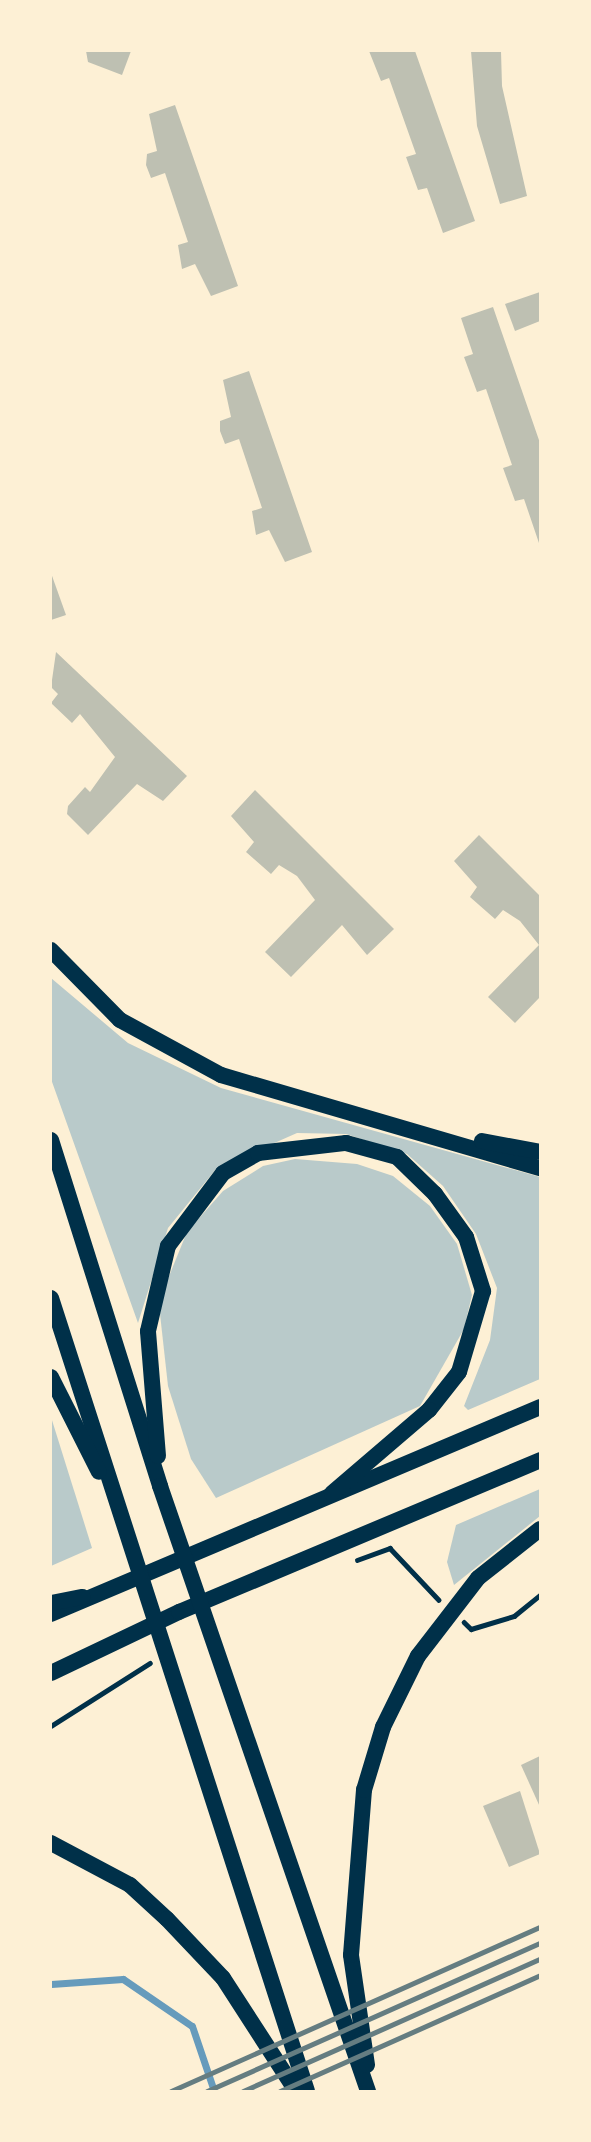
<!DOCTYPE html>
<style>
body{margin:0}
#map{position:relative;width:591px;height:2142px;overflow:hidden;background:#fdf0d5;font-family:"IBM Plex Sans",sans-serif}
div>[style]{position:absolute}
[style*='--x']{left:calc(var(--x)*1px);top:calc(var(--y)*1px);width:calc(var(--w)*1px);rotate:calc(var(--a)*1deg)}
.green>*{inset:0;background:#b9caca}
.stream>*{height:7px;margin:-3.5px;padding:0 3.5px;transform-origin:3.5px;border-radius:3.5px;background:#669bbc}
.building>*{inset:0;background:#bec0b2}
.path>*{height:4.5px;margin:-2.25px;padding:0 2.25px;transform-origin:2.25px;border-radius:2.25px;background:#003049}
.primary>*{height:16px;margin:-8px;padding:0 8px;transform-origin:8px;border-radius:8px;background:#003049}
.trunk>*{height:16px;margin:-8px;padding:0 8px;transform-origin:8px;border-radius:8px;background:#003049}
.rail>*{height:5px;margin:-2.5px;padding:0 2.5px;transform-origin:2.5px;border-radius:2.5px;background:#657d81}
span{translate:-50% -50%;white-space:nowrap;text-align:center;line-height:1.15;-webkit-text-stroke:7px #fdf0d5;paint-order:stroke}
.frame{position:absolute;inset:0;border:52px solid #fdf0d5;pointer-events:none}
</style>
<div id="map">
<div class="green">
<i style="clip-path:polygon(51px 978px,128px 1043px,221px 1088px,540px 1177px,540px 1379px,468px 1410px,464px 1406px,490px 1340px,497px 1288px,476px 1234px,443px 1186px,407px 1154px,346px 1134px,297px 1133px,216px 1169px,168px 1228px,138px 1323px,51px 1079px)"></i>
<i style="clip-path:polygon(295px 1159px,357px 1164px,393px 1176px,430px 1206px,457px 1244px,472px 1295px,464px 1329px,420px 1406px,216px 1498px,191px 1459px,168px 1386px,160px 1314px,165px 1286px,187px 1232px,223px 1191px,263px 1166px)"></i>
<i style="clip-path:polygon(51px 1417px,92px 1548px,51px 1566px)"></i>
<i style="clip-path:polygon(540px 1489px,540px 1516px,454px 1585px,447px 1562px,456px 1525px)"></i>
</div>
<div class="stream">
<i style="--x:51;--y:1984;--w:72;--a:-4"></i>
<i style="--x:123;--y:1979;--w:83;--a:34.3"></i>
<i style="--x:192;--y:2026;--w:69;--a:71.3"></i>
</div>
<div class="building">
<i style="clip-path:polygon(86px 51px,131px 51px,122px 75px,88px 62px)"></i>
<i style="clip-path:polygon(369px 51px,415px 51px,475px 221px,443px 233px,427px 188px,418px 190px,406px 157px,416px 154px,389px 78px,381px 81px)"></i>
<i style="clip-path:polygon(471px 51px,501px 51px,502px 86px,527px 196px,500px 204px,477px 126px)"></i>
<i style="clip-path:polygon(175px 105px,238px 286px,211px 296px,195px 264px,182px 269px,178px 245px,188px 242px,165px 173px,151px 178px,146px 165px,147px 154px,157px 151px,149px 114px)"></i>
<i style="clip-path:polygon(540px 292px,540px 321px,515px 331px,505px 304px)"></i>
<i style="clip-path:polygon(493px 307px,540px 443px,540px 546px,524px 499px,515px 501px,503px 468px,512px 465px,486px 389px,477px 392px,464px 357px,473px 354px,461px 318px)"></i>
<i style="clip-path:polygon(249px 371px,312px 552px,285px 562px,269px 530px,256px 535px,252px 511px,262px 508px,239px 439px,225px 444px,220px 431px,220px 421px,231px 417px,223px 380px)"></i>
<i style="clip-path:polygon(51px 573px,66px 615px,51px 620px)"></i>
<i style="clip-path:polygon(56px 652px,187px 776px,163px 801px,137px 784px,88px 835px,67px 814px,68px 806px,85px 787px,90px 792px,115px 757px,80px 714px,72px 723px,51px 703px,58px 694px,51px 687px)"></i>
<i style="clip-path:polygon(255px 790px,394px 929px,367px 955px,342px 925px,291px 977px,265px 952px,315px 900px,297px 876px,279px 865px,271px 874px,246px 852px,254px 842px,231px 816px)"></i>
<i style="clip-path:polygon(479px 835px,540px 896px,540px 997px,515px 1023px,488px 997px,539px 945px,520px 921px,503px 910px,495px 919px,470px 897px,477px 887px,454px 861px)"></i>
<i style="clip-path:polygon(540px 1756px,540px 1807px,521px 1765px)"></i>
<i style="clip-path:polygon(520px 1791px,540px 1854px,509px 1867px,483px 1806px)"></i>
</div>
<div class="path">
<i style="--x:357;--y:1560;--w:35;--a:-20"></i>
<i style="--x:390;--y:1548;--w:71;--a:46.7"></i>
<i style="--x:464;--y:1622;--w:10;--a:45"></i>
<i style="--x:471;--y:1629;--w:45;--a:-16.8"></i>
<i style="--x:514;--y:1616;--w:33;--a:-39"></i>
<i style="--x:51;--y:1726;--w:117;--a:-32.5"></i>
</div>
<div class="primary">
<i style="--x:51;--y:1614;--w:531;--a:-22.94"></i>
<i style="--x:51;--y:1673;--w:142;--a:-25.5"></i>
<i style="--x:179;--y:1612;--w:392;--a:-22.8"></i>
</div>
<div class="trunk">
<i style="--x:51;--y:950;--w:98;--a:45.4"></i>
<i style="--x:120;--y:1020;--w:115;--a:28.6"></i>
<i style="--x:221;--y:1075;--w:332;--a:16.3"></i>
<i style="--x:51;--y:1140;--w:363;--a:72.5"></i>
<i style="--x:160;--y:1486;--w:640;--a:71.03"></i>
<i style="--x:482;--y:1141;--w:59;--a:10.7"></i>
<i style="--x:51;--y:1298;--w:833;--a:72.11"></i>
<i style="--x:51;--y:1377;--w:106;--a:63.2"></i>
<i style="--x:158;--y:1456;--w:125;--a:-94.6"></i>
<i style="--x:148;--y:1331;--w:87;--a:-76.8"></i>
<i style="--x:168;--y:1246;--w:91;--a:-53"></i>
<i style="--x:223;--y:1173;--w:40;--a:-29.7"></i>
<i style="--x:258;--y:1153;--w:89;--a:-6.5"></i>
<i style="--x:346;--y:1143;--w:53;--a:15.4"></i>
<i style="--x:397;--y:1157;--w:53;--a:44.2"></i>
<i style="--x:435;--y:1194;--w:53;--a:54.2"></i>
<i style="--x:466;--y:1237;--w:57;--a:72.5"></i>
<i style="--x:483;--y:1291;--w:84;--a:106.5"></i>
<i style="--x:459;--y:1372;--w:48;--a:128.3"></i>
<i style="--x:429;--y:1410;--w:128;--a:139.4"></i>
<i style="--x:51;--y:1603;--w:32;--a:-11"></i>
<i style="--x:51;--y:1843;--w:89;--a:28"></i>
<i style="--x:130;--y:1885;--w:50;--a:42.6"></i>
<i style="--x:167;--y:1919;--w:81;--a:46.5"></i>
<i style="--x:223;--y:1978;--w:135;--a:57.1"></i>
<i style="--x:367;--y:2065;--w:111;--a:-98.3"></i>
<i style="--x:351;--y:1955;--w:166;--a:-85.5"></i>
<i style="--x:364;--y:1790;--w:66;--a:-73.2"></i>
<i style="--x:383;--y:1727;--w:79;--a:-63.8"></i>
<i style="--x:418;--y:1656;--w:98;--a:-52.4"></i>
<i style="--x:478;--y:1578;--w:79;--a:-38.3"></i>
</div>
<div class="rail">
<i style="--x:171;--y:2091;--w:404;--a:-24"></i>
<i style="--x:207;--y:2091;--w:364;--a:-24"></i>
<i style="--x:243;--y:2091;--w:325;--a:-24"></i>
<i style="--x:280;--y:2091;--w:285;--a:-24"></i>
</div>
<div class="frame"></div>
</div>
